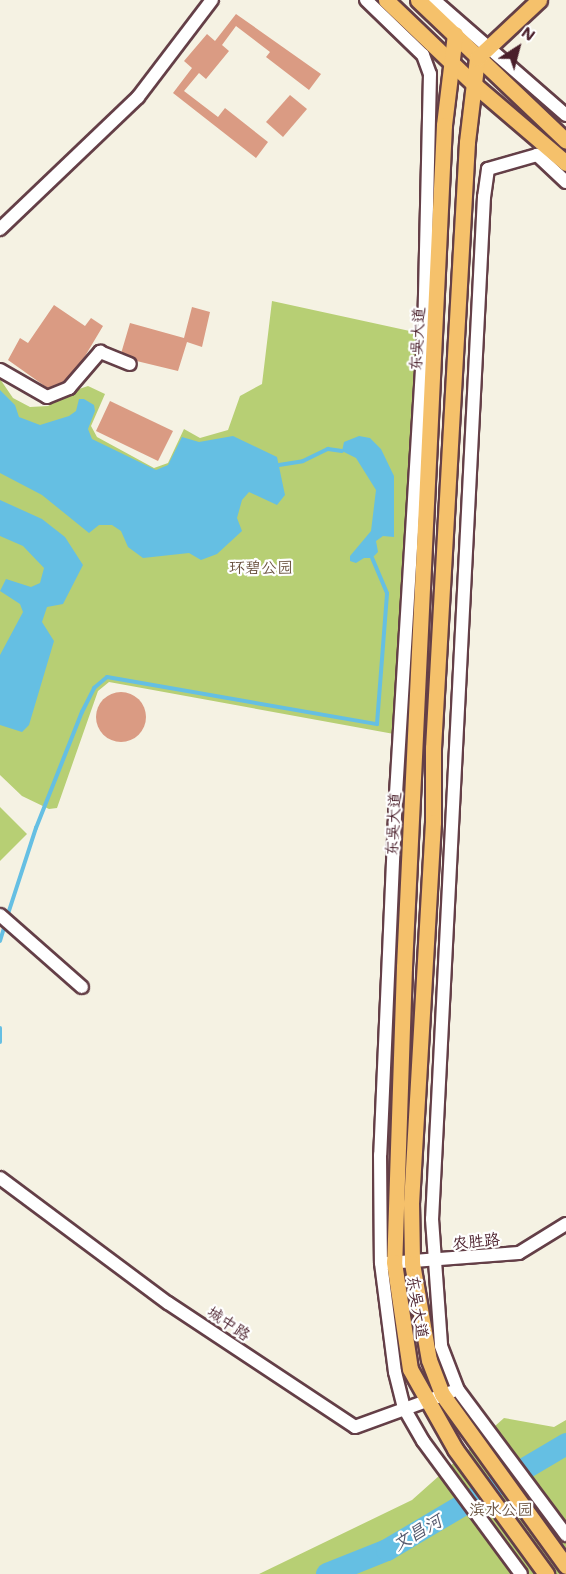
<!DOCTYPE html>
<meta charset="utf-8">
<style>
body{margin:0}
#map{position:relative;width:566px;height:1574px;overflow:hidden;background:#f5f2e3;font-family:Mali,"LXGW WenKai TC",sans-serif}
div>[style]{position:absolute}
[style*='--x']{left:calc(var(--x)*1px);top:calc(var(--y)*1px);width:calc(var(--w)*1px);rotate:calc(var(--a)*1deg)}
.green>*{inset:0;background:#b7cf74}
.water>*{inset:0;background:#65bfe3}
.stream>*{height:4px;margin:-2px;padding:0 2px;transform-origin:2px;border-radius:2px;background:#65bfe3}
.river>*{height:22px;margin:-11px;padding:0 11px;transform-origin:11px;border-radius:11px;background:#65bfe3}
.building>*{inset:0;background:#da9b83}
.round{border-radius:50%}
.roads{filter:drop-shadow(2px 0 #643f47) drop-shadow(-2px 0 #643f47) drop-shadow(0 2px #643f47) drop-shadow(0 -2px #643f47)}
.minor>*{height:12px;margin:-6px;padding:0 6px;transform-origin:6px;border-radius:6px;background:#fff}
.major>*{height:15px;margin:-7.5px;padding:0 7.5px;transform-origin:7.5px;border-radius:7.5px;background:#f5c16b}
span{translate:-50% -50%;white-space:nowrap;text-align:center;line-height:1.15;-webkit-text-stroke:4.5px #fff;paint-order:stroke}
.street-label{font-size:16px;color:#4a1f2b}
.park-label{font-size:16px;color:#6b5441}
.water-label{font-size:18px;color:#53576b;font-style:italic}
.north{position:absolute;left:488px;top:18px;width:60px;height:60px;-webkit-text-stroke:4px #fff;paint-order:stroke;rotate:36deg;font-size:16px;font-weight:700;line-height:24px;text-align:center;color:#4a1f2b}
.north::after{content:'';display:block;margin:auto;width:21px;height:27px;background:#4a1f2b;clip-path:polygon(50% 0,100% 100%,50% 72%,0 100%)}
</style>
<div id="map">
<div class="green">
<i style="clip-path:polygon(272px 301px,419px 333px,394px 734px,109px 682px,98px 691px,57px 808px,49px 809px,22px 796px,0 775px,0 379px,13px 398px,30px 407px,48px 406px,67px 393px,88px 386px,105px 394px,91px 426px,97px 437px,154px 468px,168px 463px,184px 429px,200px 438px,228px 430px,240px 396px,262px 384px)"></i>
<i style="clip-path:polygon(0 807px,27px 834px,0 861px)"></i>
<i style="clip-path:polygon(504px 1418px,554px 1427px,566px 1420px,566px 1574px,259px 1574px,412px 1500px)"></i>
</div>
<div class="water">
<i style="clip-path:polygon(0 390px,15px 405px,19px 417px,40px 425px,69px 416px,76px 411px,79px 399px,84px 399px,94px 405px,95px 411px,88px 429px,92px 439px,156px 470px,168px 465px,182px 437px,199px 442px,233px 436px,277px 457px,285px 495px,277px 505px,249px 492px,242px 500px,237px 518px,242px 531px,217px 554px,201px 560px,189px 553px,143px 558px,128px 547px,121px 531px,112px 525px,99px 525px,89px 533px,42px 495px,0 473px)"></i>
<i style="clip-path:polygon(359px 436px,370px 438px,381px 449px,394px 476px,394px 537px,383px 536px,376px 541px,378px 552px,372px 558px,364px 558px,356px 563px,350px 561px,350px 556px,371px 531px,376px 490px,356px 458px,342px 451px,344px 442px)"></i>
<i style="clip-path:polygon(0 500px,42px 519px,65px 537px,83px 565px,63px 604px,47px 607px,42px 622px,54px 641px,29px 725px,22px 732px,0 725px,0 655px,23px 612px,20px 604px,0 591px,6px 579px,31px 587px,40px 583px,44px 568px,23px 546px,0 536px)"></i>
</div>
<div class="stream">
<i style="--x:279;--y:465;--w:24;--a:-9"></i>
<i style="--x:303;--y:461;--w:28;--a:-26"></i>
<i style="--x:328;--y:449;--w:14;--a:8"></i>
<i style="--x:7;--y:917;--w:94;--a:-72"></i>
<i style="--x:36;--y:828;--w:125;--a:-68.4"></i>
<i style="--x:82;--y:712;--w:27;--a:-63"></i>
<i style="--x:94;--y:688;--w:17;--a:-40"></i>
<i style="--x:107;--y:677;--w:274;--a:9.9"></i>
<i style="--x:377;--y:724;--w:131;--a:-85.6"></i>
<i style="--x:387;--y:593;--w:38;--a:-113"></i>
<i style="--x:0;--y:941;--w:17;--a:-73"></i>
<i style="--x:0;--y:1028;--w:14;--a:90"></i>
</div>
<div class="river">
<i style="--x:327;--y:1574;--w:65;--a:-21.8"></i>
<i style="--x:387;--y:1550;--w:208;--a:-30.6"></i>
</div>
<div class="building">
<i style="clip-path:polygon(236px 14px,321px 74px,309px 90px,266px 57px,270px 52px,236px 26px,222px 45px,229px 51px,206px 79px,199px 73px,184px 91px,218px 117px,225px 108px,268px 142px,256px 158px,173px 93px,192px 68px,184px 61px,207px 34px,215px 41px)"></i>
<i style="clip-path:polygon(290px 95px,307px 109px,283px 137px,266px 122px)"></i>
<i style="clip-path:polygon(54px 305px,85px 326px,91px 318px,103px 326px,63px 393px,56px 394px,8px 360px,20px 338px,28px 343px)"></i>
<i style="clip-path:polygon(192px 307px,210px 312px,202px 347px,187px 342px,178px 371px,120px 357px,130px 323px,184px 338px)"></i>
<i style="clip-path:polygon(110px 401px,173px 431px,158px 461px,96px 431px)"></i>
<i class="round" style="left:96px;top:692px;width:50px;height:50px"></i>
</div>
<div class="roads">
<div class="minor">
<i style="--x:366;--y:0;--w:79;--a:44"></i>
<i style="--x:423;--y:55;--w:20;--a:70"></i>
<i style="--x:430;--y:74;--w:262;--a:91.3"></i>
<i style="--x:424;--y:336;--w:458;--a:93.5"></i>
<i style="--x:396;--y:793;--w:362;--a:92.5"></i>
<i style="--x:380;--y:1155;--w:108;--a:89.5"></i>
<i style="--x:381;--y:1263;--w:110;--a:82.7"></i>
<i style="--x:395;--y:1372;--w:37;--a:76"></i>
<i style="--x:404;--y:1408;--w:38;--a:60"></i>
<i style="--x:423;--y:1441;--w:165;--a:53.6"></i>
<i style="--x:434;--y:0;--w:175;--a:41.1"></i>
<i style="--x:566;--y:182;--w:40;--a:-137"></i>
<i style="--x:537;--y:155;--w:51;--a:164.1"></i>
<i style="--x:488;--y:169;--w:28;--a:98"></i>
<i style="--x:484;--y:197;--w:1023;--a:92.91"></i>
<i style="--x:432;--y:1219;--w:127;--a:85.9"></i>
<i style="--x:441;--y:1346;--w:47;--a:68.9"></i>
<i style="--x:458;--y:1390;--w:181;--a:53.3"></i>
<i style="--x:0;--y:229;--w:191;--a:-43.7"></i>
<i style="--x:138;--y:97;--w:122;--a:-52.7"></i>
<i style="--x:0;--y:370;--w:54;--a:29.9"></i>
<i style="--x:47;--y:397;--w:24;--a:-22"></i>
<i style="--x:69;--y:388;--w:48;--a:-49.3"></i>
<i style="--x:100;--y:352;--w:32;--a:22"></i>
<i style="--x:0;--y:915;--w:109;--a:41.3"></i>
<i style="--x:0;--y:1178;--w:209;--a:36.7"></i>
<i style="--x:168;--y:1303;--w:224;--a:33.5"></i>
<i style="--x:355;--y:1427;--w:102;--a:-20"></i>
<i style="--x:387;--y:1263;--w:132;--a:-4.3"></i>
<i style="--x:519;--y:1253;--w:55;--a:-31.7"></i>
</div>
<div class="major">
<i style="--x:386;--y:0;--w:126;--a:43.7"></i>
<i style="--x:477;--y:87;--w:117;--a:40.5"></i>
<i style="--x:418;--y:0;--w:204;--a:43.6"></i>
<i style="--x:455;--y:34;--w:92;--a:96.9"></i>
<i style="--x:444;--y:125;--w:843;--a:92.72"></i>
<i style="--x:404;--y:967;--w:295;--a:91.9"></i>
<i style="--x:394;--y:1262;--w:108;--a:81.5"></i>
<i style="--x:410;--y:1369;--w:92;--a:60.6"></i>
<i style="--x:455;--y:1449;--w:155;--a:53.9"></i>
<i style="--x:477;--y:58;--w:85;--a:96.8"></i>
<i style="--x:467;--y:142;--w:607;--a:93.21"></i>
<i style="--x:433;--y:748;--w:74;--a:90"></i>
<i style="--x:433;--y:822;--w:382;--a:93.3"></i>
<i style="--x:411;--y:1203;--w:60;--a:89"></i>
<i style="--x:412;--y:1263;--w:98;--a:80.1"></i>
<i style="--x:429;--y:1360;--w:36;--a:69"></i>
<i style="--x:442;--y:1394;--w:212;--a:54.2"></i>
<i style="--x:477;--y:58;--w:85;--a:-43.1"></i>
</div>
</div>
<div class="street-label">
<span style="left:417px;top:339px;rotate:-87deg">东吴大道</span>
<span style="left:393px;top:824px;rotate:-87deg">东吴大道</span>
<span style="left:476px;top:1241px;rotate:-6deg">农胜路</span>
<span style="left:418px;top:1307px;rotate:81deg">东吴大道</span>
<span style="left:229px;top:1323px;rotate:34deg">城中路</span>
</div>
<div class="park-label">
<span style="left:261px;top:567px">环碧公园</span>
<span style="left:501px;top:1509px">滨水公园</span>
</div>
<div class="water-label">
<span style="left:417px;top:1532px;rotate:-30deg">文昌河</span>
</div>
<div class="north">N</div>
</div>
